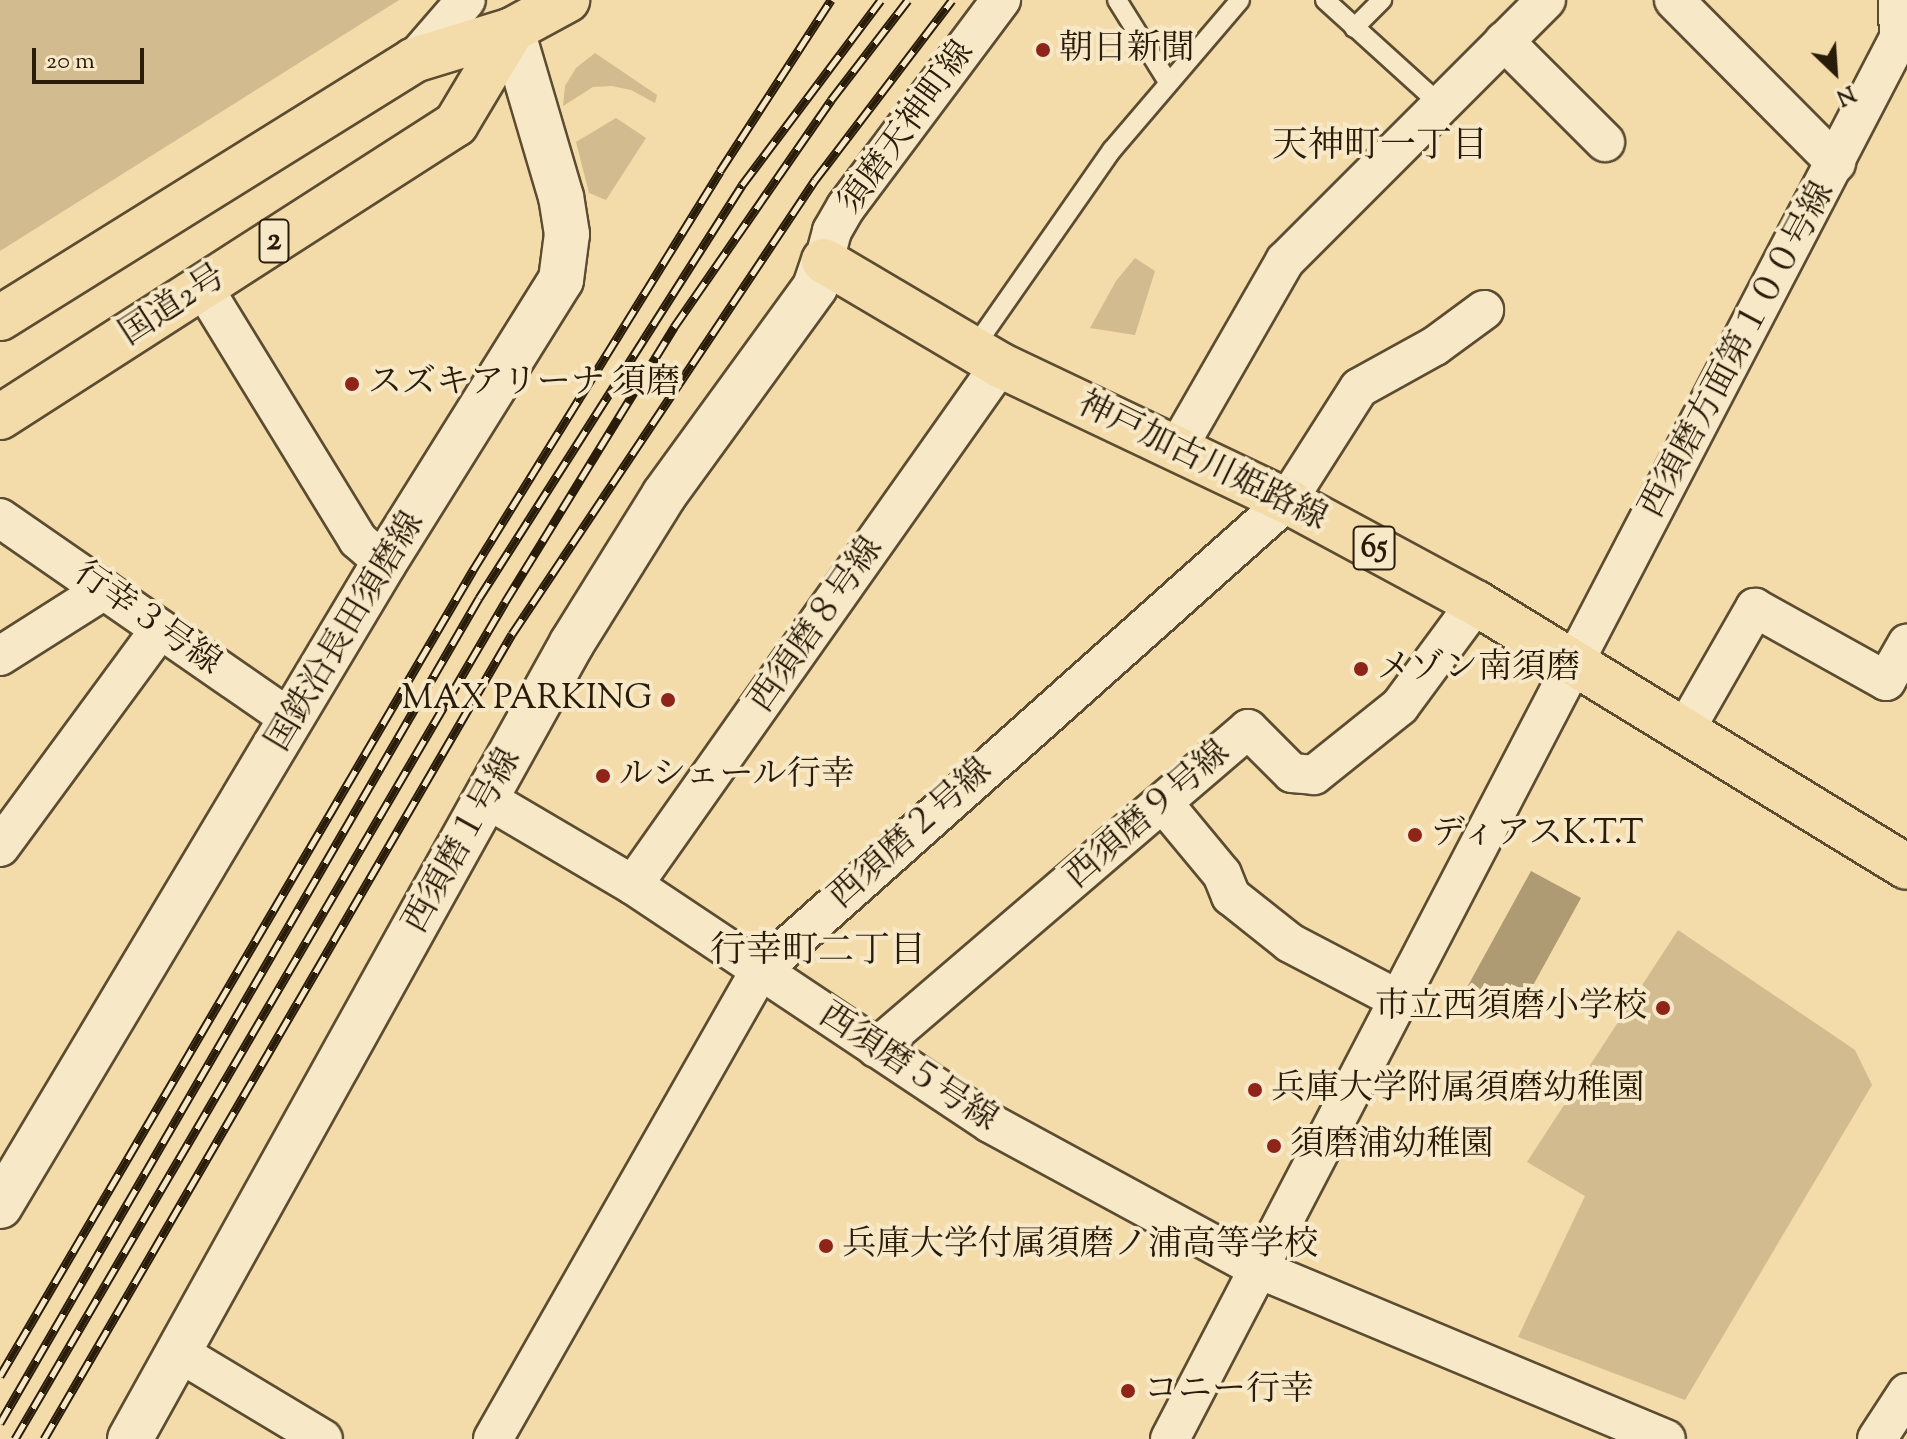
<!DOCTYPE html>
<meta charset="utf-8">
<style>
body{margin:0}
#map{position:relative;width:1907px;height:1439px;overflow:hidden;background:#f3dcaa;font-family:"Sorts Mill Goudy","Noto Serif JP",serif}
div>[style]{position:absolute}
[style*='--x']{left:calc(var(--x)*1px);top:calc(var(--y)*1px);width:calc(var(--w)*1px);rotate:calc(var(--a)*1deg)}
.green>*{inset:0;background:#d1bb8f}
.water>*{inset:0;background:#ae9b73}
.roads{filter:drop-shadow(2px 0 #5c4c31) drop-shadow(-2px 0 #5c4c31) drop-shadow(0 2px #5c4c31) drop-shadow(0 -2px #5c4c31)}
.service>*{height:18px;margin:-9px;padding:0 9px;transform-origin:9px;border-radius:9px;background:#f7e8c8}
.minor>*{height:38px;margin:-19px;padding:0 19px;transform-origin:19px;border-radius:19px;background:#f7e8c8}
.tertiary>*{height:44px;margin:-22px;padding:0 22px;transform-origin:22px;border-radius:22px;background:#f7e8c8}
.primary>*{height:44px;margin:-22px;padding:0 22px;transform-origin:22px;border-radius:22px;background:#f3dcaa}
.trunk>*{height:44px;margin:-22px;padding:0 22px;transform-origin:22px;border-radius:22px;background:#f3dcaa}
.rail>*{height:9px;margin-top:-4.5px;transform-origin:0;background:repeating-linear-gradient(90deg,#f7e8c8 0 18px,#291c09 0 36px);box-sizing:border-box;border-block:2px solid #291c09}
.dots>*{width:22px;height:22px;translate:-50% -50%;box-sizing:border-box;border:4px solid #f7e8c8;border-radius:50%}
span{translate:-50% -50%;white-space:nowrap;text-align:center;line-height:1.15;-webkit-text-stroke:8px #f7e8c8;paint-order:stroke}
.shield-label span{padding:2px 6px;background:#f7e8c8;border:2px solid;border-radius:6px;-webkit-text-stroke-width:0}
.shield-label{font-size:32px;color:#291c09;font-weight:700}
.poi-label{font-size:34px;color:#291c09}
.left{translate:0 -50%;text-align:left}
.right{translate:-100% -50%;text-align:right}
.street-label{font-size:34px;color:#291c09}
.neighbourhood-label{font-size:36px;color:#291c09}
.north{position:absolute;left:1795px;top:32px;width:80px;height:80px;-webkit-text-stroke:6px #f7e8c8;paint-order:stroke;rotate:155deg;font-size:22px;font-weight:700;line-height:32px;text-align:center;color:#291c09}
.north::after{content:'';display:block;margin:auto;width:28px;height:36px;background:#291c09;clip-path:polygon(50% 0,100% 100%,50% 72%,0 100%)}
.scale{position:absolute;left:32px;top:48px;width:112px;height:36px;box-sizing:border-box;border:4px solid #291c09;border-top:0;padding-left:10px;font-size:24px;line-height:28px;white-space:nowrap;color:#291c09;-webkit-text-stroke:6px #f7e8c8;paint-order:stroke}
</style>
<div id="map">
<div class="green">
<i style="clip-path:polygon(0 0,399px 0,0 251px)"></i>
<i style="clip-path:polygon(595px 53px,657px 95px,655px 103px,631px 90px,612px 86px,593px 87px,563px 106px,565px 86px,576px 68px)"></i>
<i style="clip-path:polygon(616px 118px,646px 138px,606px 200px,589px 193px,576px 142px)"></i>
<i style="clip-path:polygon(1135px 258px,1155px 271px,1135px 335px,1090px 328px,1116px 281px)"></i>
<i style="clip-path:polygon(1678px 930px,1855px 1050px,1872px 1085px,1685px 1400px,1518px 1337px,1585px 1196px,1527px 1162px)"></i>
</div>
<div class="water">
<i style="clip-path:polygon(1531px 871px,1581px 898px,1515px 1018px,1465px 991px)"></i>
</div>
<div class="roads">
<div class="service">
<i style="--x:1117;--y:0;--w:97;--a:58.1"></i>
<i style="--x:1325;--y:0;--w:156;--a:42.2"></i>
<i style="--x:1354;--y:28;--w:40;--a:-45"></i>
<i style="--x:973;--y:349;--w:243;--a:-55.1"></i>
<i style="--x:1112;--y:150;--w:197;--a:-49.5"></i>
</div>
<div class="minor">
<i style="--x:1674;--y:0;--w:230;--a:45.2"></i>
<i style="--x:1504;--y:41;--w:143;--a:45"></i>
<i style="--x:414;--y:60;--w:79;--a:-49.1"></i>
<i style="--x:824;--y:261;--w:31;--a:-75"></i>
<i style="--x:832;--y:231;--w:28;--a:-60"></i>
<i style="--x:846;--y:207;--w:259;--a:-53.2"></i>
<i style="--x:203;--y:287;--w:297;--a:58.5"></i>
<i style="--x:358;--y:540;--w:35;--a:41"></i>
<i style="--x:1178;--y:447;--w:215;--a:-60.1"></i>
<i style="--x:1285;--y:261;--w:369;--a:-45"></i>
<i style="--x:0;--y:518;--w:356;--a:34.7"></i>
<i style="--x:0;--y:656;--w:123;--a:-32.4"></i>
<i style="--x:1685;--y:730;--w:141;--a:-60.2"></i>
<i style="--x:1755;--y:608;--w:150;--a:29.1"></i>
<i style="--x:1886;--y:681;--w:43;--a:-60.4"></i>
<i style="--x:487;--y:799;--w:169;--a:30.5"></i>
<i style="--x:633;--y:885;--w:429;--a:33.7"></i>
<i style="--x:990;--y:1123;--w:306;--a:28.5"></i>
<i style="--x:1259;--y:1269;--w:441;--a:22.7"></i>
<i style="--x:1163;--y:803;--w:92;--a:50.3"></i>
<i style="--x:1222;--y:874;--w:24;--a:68"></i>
<i style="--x:1231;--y:896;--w:75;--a:38.5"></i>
<i style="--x:1290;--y:943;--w:123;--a:27.6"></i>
<i style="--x:0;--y:847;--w:270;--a:-53.7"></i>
<i style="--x:633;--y:885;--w:636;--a:-54.79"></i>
<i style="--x:876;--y:1048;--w:490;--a:-40.6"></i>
<i style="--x:1248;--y:729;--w:62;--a:45"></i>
<i style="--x:1292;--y:773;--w:22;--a:5"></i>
<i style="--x:1314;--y:775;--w:110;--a:-38.7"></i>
<i style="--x:1400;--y:706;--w:128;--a:-53.6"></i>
<i style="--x:178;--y:1352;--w:169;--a:31"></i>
<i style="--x:493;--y:1439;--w:537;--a:-60.33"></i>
<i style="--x:759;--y:972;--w:708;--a:-41.73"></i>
<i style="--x:1287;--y:501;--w:134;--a:-57.5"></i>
<i style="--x:1359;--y:388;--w:87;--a:-28.9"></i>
<i style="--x:1435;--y:346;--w:61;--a:-36.3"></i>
<i style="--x:1170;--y:1439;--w:1579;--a:-62.51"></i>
<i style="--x:1899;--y:38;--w:38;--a:-92"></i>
<i style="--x:1877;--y:1439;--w:55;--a:-56.9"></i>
</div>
<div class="tertiary">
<i style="--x:0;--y:1206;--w:749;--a:-59.15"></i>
<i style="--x:384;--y:563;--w:334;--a:-58"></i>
<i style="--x:561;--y:280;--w:46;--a:-82.6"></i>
<i style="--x:567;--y:234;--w:37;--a:-99"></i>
<i style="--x:561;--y:197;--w:174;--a:-106.4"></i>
<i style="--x:130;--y:1439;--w:910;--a:-60.96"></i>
<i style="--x:572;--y:643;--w:174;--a:-58.1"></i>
<i style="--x:664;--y:495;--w:257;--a:-54"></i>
<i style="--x:815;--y:287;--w:28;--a:-71"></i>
</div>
<div class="primary">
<i style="--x:824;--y:261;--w:204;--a:30.6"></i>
<i style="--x:1000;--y:365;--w:318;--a:25.4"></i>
<i style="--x:1287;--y:501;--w:215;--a:28.4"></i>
<i style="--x:1476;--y:603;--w:505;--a:31.49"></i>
</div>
<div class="trunk">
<i style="--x:0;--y:318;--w:488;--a:-31.9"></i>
<i style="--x:414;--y:60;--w:102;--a:-17"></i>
<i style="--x:512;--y:30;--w:63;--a:-28.6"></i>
<i style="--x:0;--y:417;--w:542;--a:-32.72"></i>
<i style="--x:456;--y:124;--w:109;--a:-59.2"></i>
</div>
</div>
<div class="rail">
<i style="--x:0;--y:1376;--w:935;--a:-59.59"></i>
<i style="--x:473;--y:570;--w:469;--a:-58.2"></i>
<i style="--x:720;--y:171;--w:204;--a:-57"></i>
<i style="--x:0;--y:1423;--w:954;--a:-59.86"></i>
<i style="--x:479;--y:598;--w:490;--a:-57.5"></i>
<i style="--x:742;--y:185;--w:231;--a:-53.1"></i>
<i style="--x:15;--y:1439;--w:970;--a:-59.65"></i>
<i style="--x:505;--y:602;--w:323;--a:-58.4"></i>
<i style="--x:674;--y:327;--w:276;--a:-55.3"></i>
<i style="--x:831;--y:100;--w:126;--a:-52.4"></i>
<i style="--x:44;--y:1439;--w:931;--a:-59.83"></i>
<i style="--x:512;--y:634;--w:546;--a:-56.28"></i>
<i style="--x:815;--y:180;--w:226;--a:-52.7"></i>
</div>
<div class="dots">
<i style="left:1043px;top:50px;background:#8f2418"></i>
<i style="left:352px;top:384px;background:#8f2418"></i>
<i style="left:1361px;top:669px;background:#8f2418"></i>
<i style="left:668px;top:700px;background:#8f2418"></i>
<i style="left:603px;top:776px;background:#8f2418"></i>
<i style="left:1415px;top:835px;background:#8f2418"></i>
<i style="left:1663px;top:1008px;background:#8f2418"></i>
<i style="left:1255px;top:1090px;background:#8f2418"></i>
<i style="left:1274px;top:1146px;background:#8f2418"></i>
<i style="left:826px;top:1246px;background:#8f2418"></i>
<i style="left:1128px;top:1391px;background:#8f2418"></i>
</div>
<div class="shield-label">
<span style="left:274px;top:241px">2</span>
<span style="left:1374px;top:548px">65</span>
</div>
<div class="poi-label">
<span class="left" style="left:1059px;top:50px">朝日新聞</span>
<span class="left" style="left:368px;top:384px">スズキアリーナ 須磨</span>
<span class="left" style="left:1377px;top:669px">メゾン南須磨</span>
<span class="right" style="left:652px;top:700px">MAX PARKING</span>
<span class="left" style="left:619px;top:776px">ルシェール行幸</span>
<span class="left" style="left:1431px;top:835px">ディアスK.T.T</span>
<span class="right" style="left:1647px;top:1008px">市立西須磨小学校</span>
<span class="left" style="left:1271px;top:1090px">兵庫大学附属須磨幼稚園</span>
<span class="left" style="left:1290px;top:1146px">須磨浦幼稚園</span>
<span class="left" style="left:842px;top:1246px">兵庫大学付属須磨ノ浦高等学校</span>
<span class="left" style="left:1144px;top:1391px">コニー行幸</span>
</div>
<div class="street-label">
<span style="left:907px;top:128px;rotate:-54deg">須磨天神町線</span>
<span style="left:173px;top:306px;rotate:-33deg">国道2号</span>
<span style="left:1738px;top:350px;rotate:-62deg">西須磨方面第１００号線</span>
<span style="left:1202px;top:462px;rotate:26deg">神戸加古川姫路線</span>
<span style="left:147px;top:619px;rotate:35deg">行幸３号線</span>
<span style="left:817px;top:625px;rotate:-55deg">西須磨８号線</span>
<span style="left:346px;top:632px;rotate:-59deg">国鉄沿長田須磨線</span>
<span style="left:1148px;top:815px;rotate:-41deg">西須磨９号線</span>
<span style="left:911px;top:834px;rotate:-42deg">西須磨２号線</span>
<span style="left:463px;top:841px;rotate:-61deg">西須磨１号線</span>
<span style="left:908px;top:1068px;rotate:33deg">西須磨５号線</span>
</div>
<div class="neighbourhood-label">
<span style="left:1380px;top:148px">天神町一丁目</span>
<span style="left:818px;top:953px">行幸町二丁目</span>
</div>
<div class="north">N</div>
<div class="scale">20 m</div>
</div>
